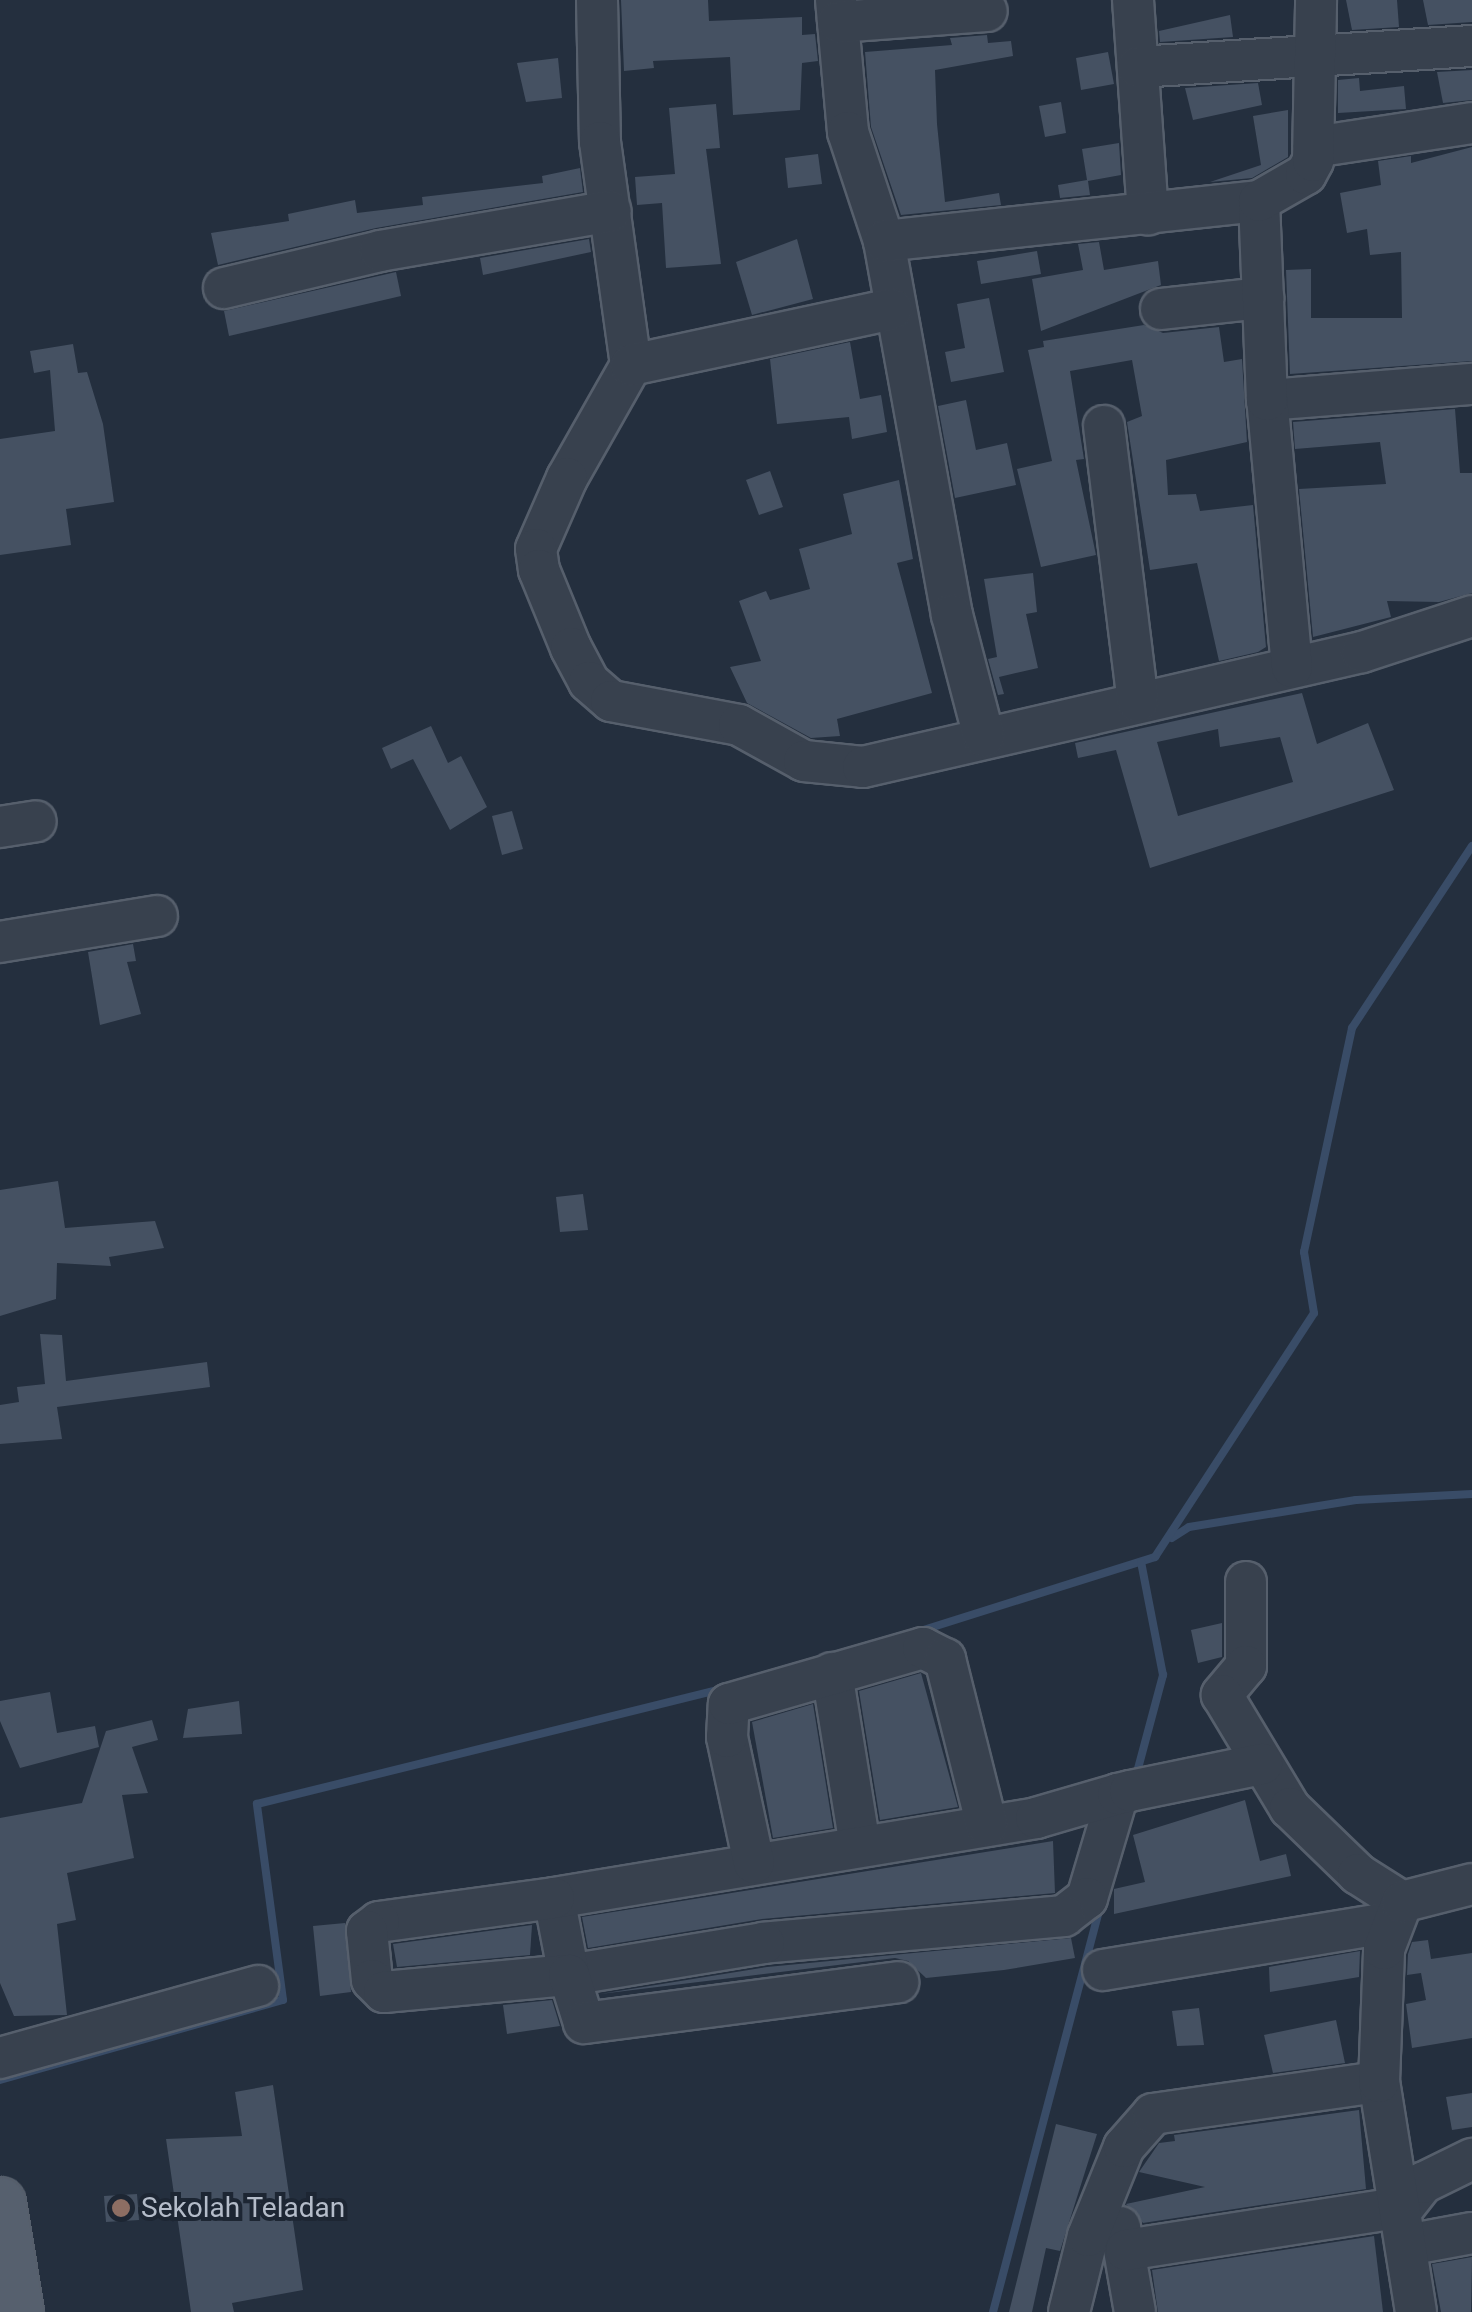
<!DOCTYPE html>
<style>
body{margin:0}
#map{position:relative;width:1472px;height:2312px;overflow:hidden;background:#242f3e;font-family:Roboto,sans-serif}
div>[style]{position:absolute}
[style*='--x']{left:calc(var(--x)*1px);top:calc(var(--y)*1px);width:calc(var(--w)*1px);rotate:calc(var(--a)*1deg)}
.stream>*{height:8px;margin:-4px;padding:0 4px;transform-origin:4px;border-radius:4px;background:#394c67}
.building>*{inset:0;background:#455162}
.roads{filter:drop-shadow(2px 0 #565f6c) drop-shadow(-2px 0 #565f6c) drop-shadow(0 2px #565f6c) drop-shadow(0 -2px #565f6c)}
.minor>*{height:40px;margin:-20px;padding:0 20px;transform-origin:20px;border-radius:20px;background:#38414e}
.major>*{height:50px;margin:-25px;padding:0 25px;transform-origin:25px;border-radius:25px;background:#56606e}
.dots>*{width:28px;height:28px;translate:-50% -50%;box-sizing:border-box;border:5px solid #1d2633;border-radius:50%}
span{translate:-50% -50%;white-space:nowrap;text-align:center;line-height:1.15;-webkit-text-stroke:8px #1d2633;paint-order:stroke}
.poi-label{font-size:28px;color:#b4bcc9}
.left{translate:0 -50%;text-align:left}
</style>
<div id="map">
<div class="stream">
<i style="--x:1172;--y:1538;--w:20;--a:-33"></i>
<i style="--x:1189;--y:1527;--w:169;--a:-9.2"></i>
<i style="--x:1356;--y:1500;--w:116;--a:-3"></i>
<i style="--x:917;--y:1632;--w:250;--a:-17.5"></i>
<i style="--x:1155;--y:1557;--w:291;--a:-56.9"></i>
<i style="--x:1314;--y:1313;--w:62;--a:-99.3"></i>
<i style="--x:1304;--y:1252;--w:229;--a:-77.9"></i>
<i style="--x:1352;--y:1028;--w:218;--a:-56.6"></i>
<i style="--x:1136;--y:1776;--w:105;--a:-75"></i>
<i style="--x:1163;--y:1675;--w:115;--a:-101"></i>
<i style="--x:0;--y:2080;--w:294;--a:-15.8"></i>
<i style="--x:283;--y:2000;--w:198;--a:-97.6"></i>
<i style="--x:257;--y:1804;--w:478;--a:-13.9"></i>
<i style="--x:993;--y:2312;--w:420;--a:-75.2"></i>
</div>
<div class="building">
<i style="clip-path:polygon(621px 0,708px 0,709px 21px,802px 17px,802px 35px,815px 34px,818px 61px,802px 63px,800px 110px,733px 115px,730px 57px,653px 61px,654px 68px,624px 71px)"></i>
<i style="clip-path:polygon(1346px 0,1397px 0,1399px 27px,1352px 30px)"></i>
<i style="clip-path:polygon(1423px 0,1472px 0,1472px 22px,1428px 25px)"></i>
<i style="clip-path:polygon(1230px 15px,1233px 37px,1160px 42px,1159px 31px)"></i>
<i style="clip-path:polygon(987px 35px,988px 43px,1011px 41px,1013px 56px,935px 70px,937px 124px,945px 202px,999px 193px,1001px 205px,901px 215px,871px 127px,865px 52px,952px 45px,950px 38px)"></i>
<i style="clip-path:polygon(1108px 52px,1114px 84px,1081px 90px,1076px 58px)"></i>
<i style="clip-path:polygon(558px 58px,562px 98px,526px 102px,517px 63px)"></i>
<i style="clip-path:polygon(1472px 70px,1472px 100px,1443px 103px,1437px 72px)"></i>
<i style="clip-path:polygon(1359px 78px,1360px 91px,1404px 86px,1406px 109px,1338px 113px,1338px 80px)"></i>
<i style="clip-path:polygon(1258px 83px,1262px 105px,1193px 120px,1185px 88px)"></i>
<i style="clip-path:polygon(1061px 102px,1066px 133px,1045px 137px,1039px 106px)"></i>
<i style="clip-path:polygon(716px 104px,720px 148px,706px 149px,721px 264px,666px 268px,662px 203px,637px 205px,635px 177px,675px 174px,669px 108px)"></i>
<i style="clip-path:polygon(1288px 110px,1288px 157px,1252px 178px,1210px 182px,1261px 165px,1253px 116px)"></i>
<i style="clip-path:polygon(1119px 143px,1121px 175px,1088px 181px,1090px 195px,1060px 198px,1058px 185px,1087px 180px,1082px 149px)"></i>
<i style="clip-path:polygon(1472px 147px,1472px 361px,1290px 374px,1286px 270px,1311px 269px,1311px 318px,1402px 318px,1401px 252px,1370px 255px,1367px 229px,1347px 233px,1340px 193px,1381px 185px,1378px 161px,1411px 156px,1411px 163px)"></i>
<i style="clip-path:polygon(818px 154px,822px 184px,788px 188px,785px 158px)"></i>
<i style="clip-path:polygon(580px 168px,583px 192px,376px 228px,218px 265px,211px 233px,289px 221px,288px 214px,355px 200px,357px 213px,423px 205px,422px 197px,543px 183px,542px 176px)"></i>
<i style="clip-path:polygon(589px 239px,591px 252px,483px 275px,480px 258px)"></i>
<i style="clip-path:polygon(797px 239px,813px 299px,752px 315px,736px 262px)"></i>
<i style="clip-path:polygon(1099px 242px,1104px 270px,1158px 261px,1161px 285px,1041px 331px,1032px 279px,1083px 270px,1078px 244px)"></i>
<i style="clip-path:polygon(1037px 251px,1041px 274px,981px 284px,977px 261px)"></i>
<i style="clip-path:polygon(396px 272px,401px 296px,229px 336px,224px 311px)"></i>
<i style="clip-path:polygon(989px 298px,1004px 372px,951px 382px,945px 352px,965px 348px,957px 304px)"></i>
<i style="clip-path:polygon(1144px 325px,1163px 333px,1219px 327px,1224px 362px,1242px 359px,1247px 442px,1166px 460px,1168px 495px,1196px 494px,1200px 511px,1253px 505px,1266px 647px,1258px 652px,1219px 661px,1197px 563px,1150px 570px,1127px 422px,1142px 416px,1132px 360px,1070px 371px,1084px 459px,1076px 460px,1096px 555px,1041px 567px,1017px 469px,1052px 461px,1028px 350px,1044px 347px,1043px 341px)"></i>
<i style="clip-path:polygon(850px 342px,860px 399px,881px 395px,887px 432px,852px 439px,849px 417px,777px 424px,770px 359px)"></i>
<i style="clip-path:polygon(73px 344px,78px 373px,87px 372px,103px 424px,114px 502px,66px 509px,71px 545px,0 555px,0 439px,55px 431px,50px 370px,34px 373px,30px 351px)"></i>
<i style="clip-path:polygon(966px 400px,976px 450px,1007px 443px,1016px 485px,955px 498px,938px 406px)"></i>
<i style="clip-path:polygon(1455px 409px,1460px 473px,1472px 473px,1472px 593px,1439px 602px,1387px 601px,1391px 617px,1313px 637px,1299px 489px,1386px 484px,1380px 442px,1295px 449px,1293px 422px)"></i>
<i style="clip-path:polygon(770px 471px,783px 507px,759px 515px,746px 480px)"></i>
<i style="clip-path:polygon(899px 480px,913px 559px,897px 563px,932px 693px,837px 719px,840px 736px,811px 738px,747px 703px,730px 667px,761px 661px,739px 601px,766px 591px,770px 600px,810px 589px,799px 549px,852px 534px,843px 494px)"></i>
<i style="clip-path:polygon(1033px 573px,1037px 612px,1026px 614px,1038px 668px,999px 677px,1004px 694px,998px 695px,988px 659px,997px 657px,984px 579px)"></i>
<i style="clip-path:polygon(evenodd,1302px 693px,1317px 744px,1368px 723px,1394px 790px,1150px 868px,1116px 750px,1078px 758px,1075px 743px,1302px 693px,1218px 729px,1220px 747px,1280px 737px,1293px 782px,1178px 816px,1157px 742px,1218px 729px)"></i>
<i style="clip-path:polygon(431px 726px,448px 763px,461px 756px,487px 807px,450px 830px,413px 759px,391px 769px,382px 748px)"></i>
<i style="clip-path:polygon(512px 811px,523px 849px,502px 855px,492px 816px)"></i>
<i style="clip-path:polygon(133px 944px,136px 961px,127px 962px,141px 1014px,100px 1025px,88px 952px)"></i>
<i style="clip-path:polygon(58px 1181px,65px 1228px,155px 1221px,164px 1248px,109px 1257px,111px 1266px,57px 1263px,56px 1299px,0 1316px,0 1190px)"></i>
<i style="clip-path:polygon(583px 1194px,588px 1230px,560px 1232px,556px 1197px)"></i>
<i style="clip-path:polygon(40px 1334px,62px 1335px,66px 1381px,207px 1362px,210px 1387px,57px 1407px,62px 1439px,0 1444px,0 1405px,19px 1402px,17px 1387px,45px 1384px)"></i>
<i style="clip-path:polygon(1222px 1623px,1222px 1657px,1198px 1663px,1191px 1630px)"></i>
<i style="clip-path:polygon(921px 1673px,958px 1807px,880px 1820px,859px 1691px)"></i>
<i style="clip-path:polygon(50px 1692px,57px 1733px,95px 1726px,99px 1747px,20px 1768px,0 1721px,0 1701px)"></i>
<i style="clip-path:polygon(239px 1701px,242px 1734px,183px 1738px,188px 1709px)"></i>
<i style="clip-path:polygon(813px 1704px,833px 1828px,773px 1838px,752px 1722px)"></i>
<i style="clip-path:polygon(152px 1720px,158px 1740px,132px 1747px,148px 1793px,122px 1795px,134px 1858px,67px 1873px,76px 1920px,57px 1924px,67px 2015px,14px 2016px,0 1983px,0 1818px,82px 1803px,106px 1731px)"></i>
<i style="clip-path:polygon(1245px 1800px,1260px 1861px,1286px 1854px,1291px 1876px,1114px 1914px,1114px 1889px,1145px 1882px,1133px 1835px)"></i>
<i style="clip-path:polygon(1053px 1841px,1055px 1893px,762px 1919px,588px 1948px,582px 1917px)"></i>
<i style="clip-path:polygon(345px 1923px,351px 1992px,320px 1996px,313px 1926px)"></i>
<i style="clip-path:polygon(532px 1925px,530px 1955px,397px 1967px,393px 1944px)"></i>
<i style="clip-path:polygon(1071px 1938px,1075px 1958px,1004px 1970px,926px 1978px,908px 1961px,895px 1958px,600px 1994px,767px 1967px)"></i>
<i style="clip-path:polygon(1428px 1940px,1431px 1959px,1472px 1953px,1472px 2038px,1412px 2048px,1406px 2004px,1426px 2000px,1421px 1973px,1407px 1975px,1408px 1954px,1412px 1942px)"></i>
<i style="clip-path:polygon(1360px 1951px,1359px 1977px,1270px 1992px,1269px 1967px)"></i>
<i style="clip-path:polygon(552px 2000px,560px 2026px,507px 2034px,503px 2005px)"></i>
<i style="clip-path:polygon(1199px 2008px,1204px 2045px,1177px 2046px,1172px 2011px)"></i>
<i style="clip-path:polygon(1336px 2020px,1345px 2063px,1273px 2073px,1264px 2035px)"></i>
<i style="clip-path:polygon(273px 2085px,303px 2290px,232px 2303px,234px 2312px,191px 2312px,166px 2139px,242px 2136px,235px 2092px)"></i>
<i style="clip-path:polygon(1472px 2093px,1472px 2127px,1452px 2130px,1446px 2097px)"></i>
<i style="clip-path:polygon(1359px 2110px,1366px 2189px,1143px 2223px,1126px 2204px,1205px 2187px,1139px 2172px,1159px 2143px,1175px 2141px,1174px 2135px)"></i>
<i style="clip-path:polygon(1056px 2124px,1097px 2134px,1060px 2251px,1046px 2248px,1032px 2312px,1009px 2312px)"></i>
<i style="clip-path:polygon(137px 2194px,139px 2220px,106px 2222px,104px 2196px)"></i>
<i style="clip-path:polygon(1374px 2236px,1383px 2312px,1158px 2312px,1152px 2270px)"></i>
<i style="clip-path:polygon(1472px 2257px,1471px 2312px,1441px 2312px,1432px 2264px)"></i>
</div>
<div class="roads">
<div class="minor">
<i style="--x:597;--y:0;--w:142;--a:88.8"></i>
<i style="--x:600;--y:142;--w:225;--a:82.1"></i>
<i style="--x:631;--y:365;--w:130;--a:119.5"></i>
<i style="--x:567;--y:478;--w:77;--a:113.6"></i>
<i style="--x:536;--y:549;--w:21;--a:82"></i>
<i style="--x:539;--y:570;--w:84;--a:67.7"></i>
<i style="--x:571;--y:648;--w:38;--a:62"></i>
<i style="--x:589;--y:682;--w:29;--a:41"></i>
<i style="--x:611;--y:701;--w:130;--a:10.6"></i>
<i style="--x:739;--y:725;--w:74;--a:29"></i>
<i style="--x:804;--y:761;--w:59;--a:5.8"></i>
<i style="--x:863;--y:767;--w:512;--a:-12.98"></i>
<i style="--x:1362;--y:652;--w:116;--a:-18.1"></i>
<i style="--x:836;--y:0;--w:133;--a:84.8"></i>
<i style="--x:848;--y:132;--w:115;--a:71.7"></i>
<i style="--x:884;--y:241;--w:380;--a:79.7"></i>
<i style="--x:952;--y:615;--w:126;--a:75.3"></i>
<i style="--x:1133;--y:0;--w:215;--a:86"></i>
<i style="--x:838;--y:22;--w:149;--a:-4.2"></i>
<i style="--x:1138;--y:67;--w:335;--a:-3.6"></i>
<i style="--x:1314;--y:147;--w:160;--a:-8.6"></i>
<i style="--x:884;--y:241;--w:377;--a:-6.1"></i>
<i style="--x:224;--y:288;--w:160;--a:-13.3"></i>
<i style="--x:380;--y:251;--w:234;--a:-9.8"></i>
<i style="--x:1161;--y:309;--w:103;--a:-6.2"></i>
<i style="--x:631;--y:365;--w:267;--a:-12.1"></i>
<i style="--x:1267;--y:400;--w:206;--a:-4.5"></i>
<i style="--x:1104;--y:426;--w:278;--a:83"></i>
<i style="--x:1292;--y:667;--w:268;--a:-95.3"></i>
<i style="--x:1267;--y:400;--w:199;--a:-92.3"></i>
<i style="--x:1259;--y:201;--w:54;--a:-29.9"></i>
<i style="--x:1306;--y:174;--w:15;--a:-62"></i>
<i style="--x:1313;--y:161;--w:161;--a:-88.9"></i>
<i style="--x:0;--y:827;--w:36;--a:-9"></i>
<i style="--x:0;--y:942;--w:159;--a:-9.4"></i>
<i style="--x:1246;--y:1582;--w:84;--a:90"></i>
<i style="--x:1246;--y:1666;--w:38;--a:130"></i>
<i style="--x:1222;--y:1695;--w:132;--a:59"></i>
<i style="--x:1290;--y:1808;--w:95;--a:44.1"></i>
<i style="--x:1358;--y:1874;--w:52;--a:32.5"></i>
<i style="--x:832;--y:1673;--w:175;--a:80.8"></i>
<i style="--x:1118;--y:1794;--w:109;--a:106.6"></i>
<i style="--x:1087;--y:1898;--w:29;--a:142"></i>
<i style="--x:1064;--y:1916;--w:301;--a:174.9"></i>
<i style="--x:764;--y:1943;--w:198;--a:170.7"></i>
<i style="--x:569;--y:1975;--w:78;--a:-101"></i>
<i style="--x:554;--y:1898;--w:489;--a:-9.4"></i>
<i style="--x:1036;--y:1818;--w:85;--a:-16.3"></i>
<i style="--x:1118;--y:1794;--w:12;--a:-14"></i>
<i style="--x:1130;--y:1791;--w:135;--a:-11.6"></i>
<i style="--x:754;--y:1863;--w:129;--a:-102.1"></i>
<i style="--x:727;--y:1737;--w:33;--a:-87"></i>
<i style="--x:729;--y:1704;--w:202;--a:-16.1"></i>
<i style="--x:923;--y:1648;--w:25;--a:27"></i>
<i style="--x:945;--y:1659;--w:172;--a:75.9"></i>
<i style="--x:554;--y:1898;--w:177;--a:172.2"></i>
<i style="--x:379;--y:1922;--w:15;--a:143"></i>
<i style="--x:367;--y:1931;--w:49;--a:84.2"></i>
<i style="--x:372;--y:1980;--w:17;--a:45"></i>
<i style="--x:384;--y:1992;--w:186;--a:-5.3"></i>
<i style="--x:569;--y:1975;--w:50;--a:72.6"></i>
<i style="--x:584;--y:2023;--w:317;--a:-7.4"></i>
<i style="--x:1103;--y:1970;--w:293;--a:-9.4"></i>
<i style="--x:0;--y:2058;--w:268;--a:-15.6"></i>
<i style="--x:1120;--y:2227;--w:86;--a:80"></i>
<i style="--x:1407;--y:2245;--w:66;--a:-10.5"></i>
<i style="--x:1126;--y:2250;--w:281;--a:-8.8"></i>
<i style="--x:1404;--y:2207;--w:31;--a:-52"></i>
<i style="--x:1423;--y:2183;--w:55;--a:-26.1"></i>
<i style="--x:1069;--y:2312;--w:78;--a:-76"></i>
<i style="--x:1088;--y:2236;--w:96;--a:-68"></i>
<i style="--x:1124;--y:2147;--w:44;--a:-48.7"></i>
<i style="--x:1153;--y:2114;--w:228;--a:-8.1"></i>
<i style="--x:1416;--y:2312;--w:233;--a:-99.1"></i>
<i style="--x:1379;--y:2082;--w:133;--a:-87.8"></i>
<i style="--x:1384;--y:1949;--w:50;--a:-69"></i>
<i style="--x:1402;--y:1902;--w:72;--a:-14.4"></i>
</div>
<div class="major">
<i style="--x:0;--y:2203;--w:110;--a:80.6"></i>
</div>
</div>
<div class="dots">
<i style="left:121px;top:2208px;background:#8d6e63"></i>
</div>
<div class="poi-label">
<span class="left" style="left:141px;top:2208px">Sekolah Teladan</span>
</div>
</div>
